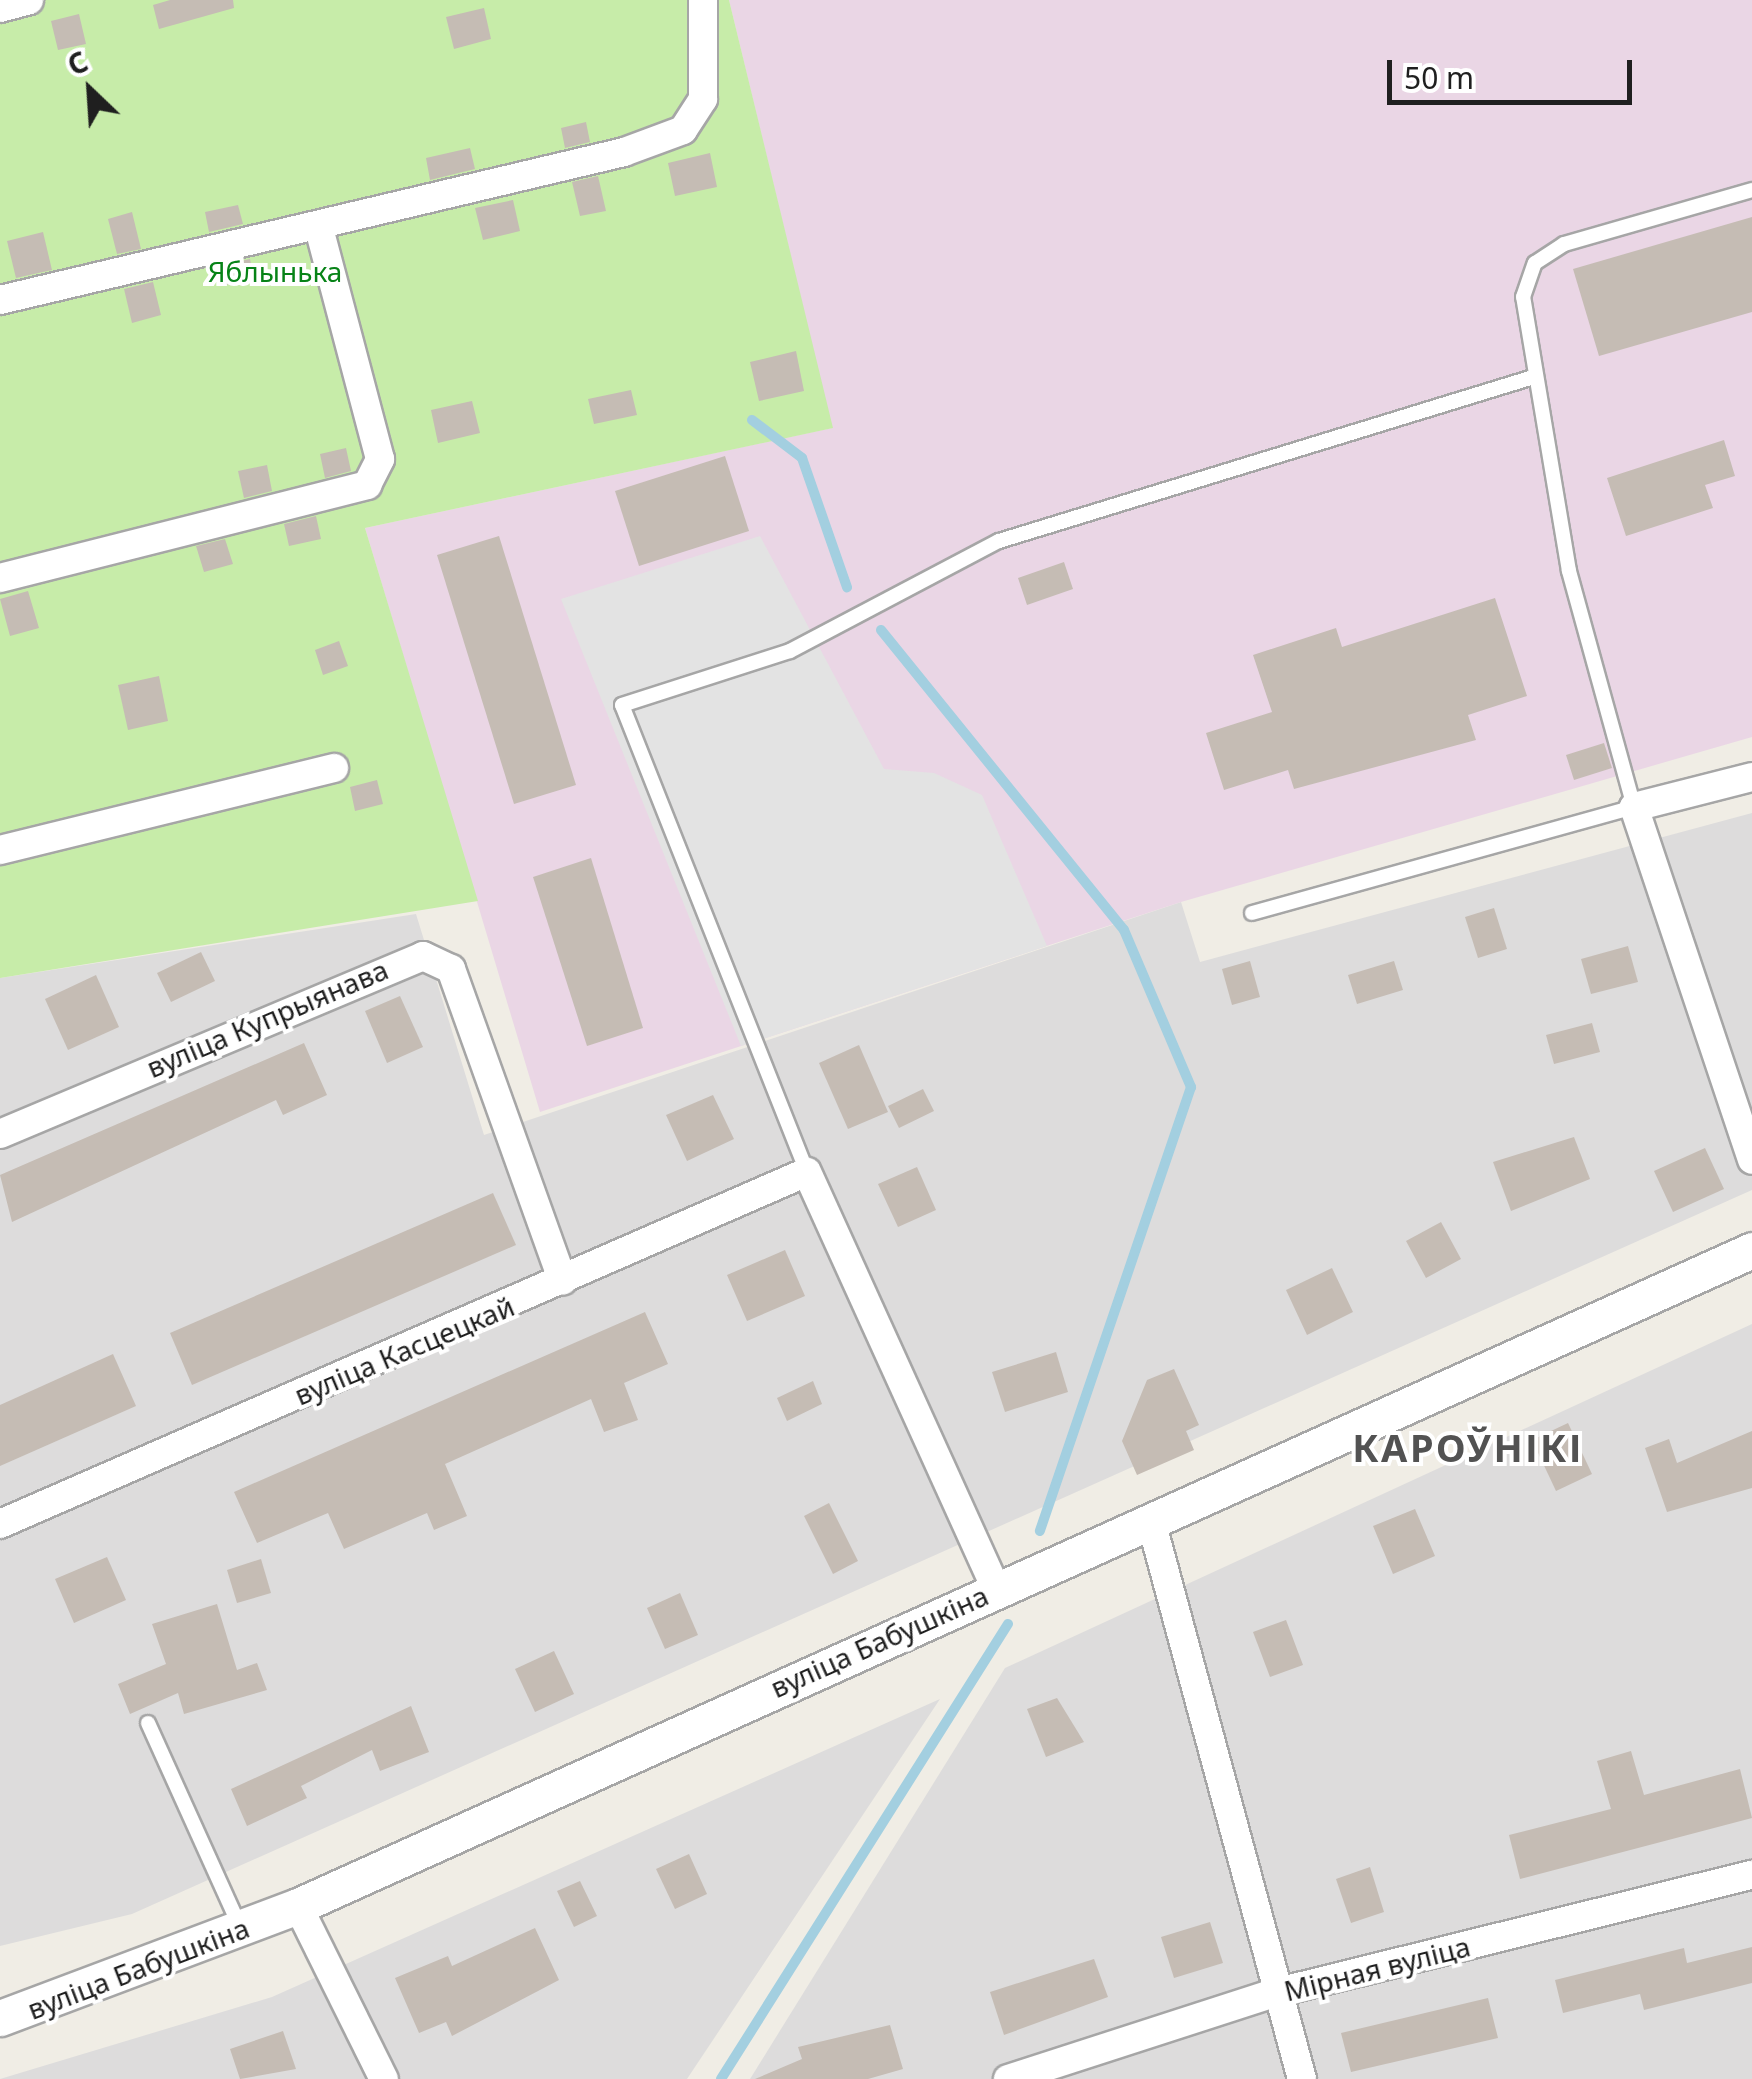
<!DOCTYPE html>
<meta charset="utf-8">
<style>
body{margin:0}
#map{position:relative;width:1752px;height:2079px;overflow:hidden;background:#f0ede5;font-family:"Noto Sans",sans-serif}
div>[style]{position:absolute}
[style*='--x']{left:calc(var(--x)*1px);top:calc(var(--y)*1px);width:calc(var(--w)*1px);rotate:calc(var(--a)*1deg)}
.residential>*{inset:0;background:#dddcdc}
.industrial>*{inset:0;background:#ead6e5}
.grass>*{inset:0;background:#c7eca9}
.parking>*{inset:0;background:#e3e3e3}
.stream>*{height:10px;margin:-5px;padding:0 5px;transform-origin:5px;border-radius:5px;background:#a3cfe0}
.building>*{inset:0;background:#c5bcb4}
.roads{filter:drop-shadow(2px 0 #a6a6a6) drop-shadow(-2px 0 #a6a6a6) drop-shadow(0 2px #a6a6a6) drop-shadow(0 -2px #a6a6a6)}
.service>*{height:14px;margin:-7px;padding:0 7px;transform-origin:7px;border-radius:7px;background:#fff}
.minor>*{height:28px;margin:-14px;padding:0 14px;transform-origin:14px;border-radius:14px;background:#fff}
.tertiary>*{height:35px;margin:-17.5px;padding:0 17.5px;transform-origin:17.5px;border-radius:17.5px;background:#fff}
span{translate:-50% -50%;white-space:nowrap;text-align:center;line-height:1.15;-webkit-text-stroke:8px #fff;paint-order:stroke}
.park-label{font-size:28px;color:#078317}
.street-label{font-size:28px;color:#1f1f1f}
.district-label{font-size:38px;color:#525252;font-weight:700;letter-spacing:2.5px}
.north{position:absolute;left:40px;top:40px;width:100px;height:100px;-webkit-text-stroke:8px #fff;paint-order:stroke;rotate:335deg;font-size:28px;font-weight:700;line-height:40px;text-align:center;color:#1f1f1f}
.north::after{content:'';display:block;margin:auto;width:35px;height:45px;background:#1f1f1f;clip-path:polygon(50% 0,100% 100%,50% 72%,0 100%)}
.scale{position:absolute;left:1387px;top:60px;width:245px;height:45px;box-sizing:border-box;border:5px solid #1f1f1f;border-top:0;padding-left:12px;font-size:30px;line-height:35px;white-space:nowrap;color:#1f1f1f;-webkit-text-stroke:8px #fff;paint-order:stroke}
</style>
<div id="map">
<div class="residential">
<i style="clip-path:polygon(1752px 813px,1752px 1190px,132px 1914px,0 1946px,0 978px,416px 914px,484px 1135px,1181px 902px,1200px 962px)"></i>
<i style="clip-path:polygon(1752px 1324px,1752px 2079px,750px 2079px,1005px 1668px)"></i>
<i style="clip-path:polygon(940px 1699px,687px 2079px,0 2079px,272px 1997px)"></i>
</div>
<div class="industrial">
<i style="clip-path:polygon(729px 0,1752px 0,1752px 737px,1181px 902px,540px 1112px,365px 528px,832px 428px)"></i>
</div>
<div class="grass">
<i style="clip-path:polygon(0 0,729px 0,833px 428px,365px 528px,478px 901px,0 978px)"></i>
</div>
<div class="parking">
<i style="clip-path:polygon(760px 536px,884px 769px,934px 773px,982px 795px,1047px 946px,741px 1046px,561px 599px)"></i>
</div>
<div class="stream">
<i style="--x:752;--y:420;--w:63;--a:37.2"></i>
<i style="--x:802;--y:458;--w:137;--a:70.8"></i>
<i style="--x:881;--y:630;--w:386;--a:51"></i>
<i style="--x:1124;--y:930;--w:171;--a:66.9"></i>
<i style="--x:1191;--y:1087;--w:469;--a:108.8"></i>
<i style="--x:721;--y:2079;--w:538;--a:-57.76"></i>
</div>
<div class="building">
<i style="clip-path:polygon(170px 0,233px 0,234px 8px,159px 29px,153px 5px)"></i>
<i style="clip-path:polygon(484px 8px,491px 39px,454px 49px,446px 17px)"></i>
<i style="clip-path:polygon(79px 14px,86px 44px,58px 50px,51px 21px)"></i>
<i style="clip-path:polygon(586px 122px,590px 142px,565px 148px,561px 128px)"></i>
<i style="clip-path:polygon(470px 148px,475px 169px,430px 180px,426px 158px)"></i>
<i style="clip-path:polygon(710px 153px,717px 187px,675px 196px,668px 163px)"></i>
<i style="clip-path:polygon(598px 176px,606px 211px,580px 216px,572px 182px)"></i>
<i style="clip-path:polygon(513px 200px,520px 231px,483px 240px,475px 208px)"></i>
<i style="clip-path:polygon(238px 205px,243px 224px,209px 232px,205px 212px)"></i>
<i style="clip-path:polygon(132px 212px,141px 249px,117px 254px,108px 219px)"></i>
<i style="clip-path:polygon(1752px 217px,1752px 312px,1599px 356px,1573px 269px)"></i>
<i style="clip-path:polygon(43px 232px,52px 270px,16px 278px,7px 241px)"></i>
<i style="clip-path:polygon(250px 259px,254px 278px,222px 286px,218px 266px)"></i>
<i style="clip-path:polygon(153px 282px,161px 315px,132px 323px,124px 289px)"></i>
<i style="clip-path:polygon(796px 351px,804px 391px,759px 401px,750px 362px)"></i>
<i style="clip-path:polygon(631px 390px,637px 415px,594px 424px,588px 399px)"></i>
<i style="clip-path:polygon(472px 401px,480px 433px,438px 443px,431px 410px)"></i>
<i style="clip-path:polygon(1724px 440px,1735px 476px,1705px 485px,1713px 508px,1626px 536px,1607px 478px)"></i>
<i style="clip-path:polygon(346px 448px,351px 471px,325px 478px,320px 454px)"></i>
<i style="clip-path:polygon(725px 456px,749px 531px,639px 566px,615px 491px)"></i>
<i style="clip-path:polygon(267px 465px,272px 491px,244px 498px,238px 471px)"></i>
<i style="clip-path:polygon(316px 516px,321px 539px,289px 546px,284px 524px)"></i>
<i style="clip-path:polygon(499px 536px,576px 785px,514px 804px,437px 555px)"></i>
<i style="clip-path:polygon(225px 539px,233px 564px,204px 572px,196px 546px)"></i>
<i style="clip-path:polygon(1064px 562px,1073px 589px,1027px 605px,1018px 578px)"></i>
<i style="clip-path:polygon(28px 591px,39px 628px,10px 636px,0 599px)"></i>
<i style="clip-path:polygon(1495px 598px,1527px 696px,1468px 715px,1476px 740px,1294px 789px,1288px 770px,1224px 790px,1206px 733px,1272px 712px,1253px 655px,1336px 628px,1342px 647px)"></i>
<i style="clip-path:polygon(339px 641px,348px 666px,323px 675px,315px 650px)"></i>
<i style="clip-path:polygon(159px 676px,168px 721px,128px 730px,118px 685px)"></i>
<i style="clip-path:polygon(1604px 743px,1612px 768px,1574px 780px,1566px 755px)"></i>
<i style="clip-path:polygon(377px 780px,383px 804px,355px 811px,350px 787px)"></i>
<i style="clip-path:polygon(591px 858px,643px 1028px,587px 1046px,533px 877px)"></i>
<i style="clip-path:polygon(1494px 908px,1507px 949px,1478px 958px,1465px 917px)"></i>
<i style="clip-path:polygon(1628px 946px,1638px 982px,1591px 994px,1581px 959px)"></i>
<i style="clip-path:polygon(201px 952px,215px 981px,171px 1002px,157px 973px)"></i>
<i style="clip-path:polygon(1250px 961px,1260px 997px,1232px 1005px,1222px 969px)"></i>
<i style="clip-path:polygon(1394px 961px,1403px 990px,1357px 1004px,1348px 975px)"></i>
<i style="clip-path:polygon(96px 975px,119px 1027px,68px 1050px,45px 999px)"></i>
<i style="clip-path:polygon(400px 996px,423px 1047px,387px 1063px,365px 1011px)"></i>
<i style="clip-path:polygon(1592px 1023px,1600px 1052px,1554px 1064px,1546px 1035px)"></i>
<i style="clip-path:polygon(304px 1043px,327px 1095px,283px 1115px,276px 1100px,12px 1222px,0 1175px)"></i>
<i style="clip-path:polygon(859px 1045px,888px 1112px,848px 1129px,819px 1063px)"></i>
<i style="clip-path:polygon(923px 1089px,934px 1111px,899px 1128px,888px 1106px)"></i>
<i style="clip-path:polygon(713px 1095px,734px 1139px,687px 1161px,666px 1115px)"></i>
<i style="clip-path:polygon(1574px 1137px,1590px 1179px,1511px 1211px,1493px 1162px)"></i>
<i style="clip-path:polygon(1705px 1148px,1724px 1189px,1673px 1212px,1654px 1171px)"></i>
<i style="clip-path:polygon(917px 1167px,936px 1210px,898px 1227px,878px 1184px)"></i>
<i style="clip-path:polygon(493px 1193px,516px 1245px,192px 1385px,170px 1333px)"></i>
<i style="clip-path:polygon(1441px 1222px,1461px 1259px,1426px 1278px,1406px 1241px)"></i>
<i style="clip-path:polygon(785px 1250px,805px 1296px,747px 1321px,727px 1275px)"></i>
<i style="clip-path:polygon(1332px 1268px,1353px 1312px,1307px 1335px,1286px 1290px)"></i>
<i style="clip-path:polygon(645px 1312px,668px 1364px,624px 1383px,638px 1420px,604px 1432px,591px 1399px,445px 1464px,467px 1516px,434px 1530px,427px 1513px,344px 1549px,328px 1513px,257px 1543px,234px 1492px)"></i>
<i style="clip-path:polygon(1056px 1352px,1068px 1392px,1005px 1412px,992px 1372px)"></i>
<i style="clip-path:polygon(113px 1354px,136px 1406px,0 1466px,0 1405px)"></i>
<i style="clip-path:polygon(1174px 1369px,1199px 1425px,1186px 1431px,1194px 1450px,1137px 1475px,1122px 1441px,1147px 1380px)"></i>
<i style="clip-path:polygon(813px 1381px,822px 1404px,787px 1421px,777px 1398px)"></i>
<i style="clip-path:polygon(1568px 1423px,1592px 1474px,1556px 1491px,1532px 1440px)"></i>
<i style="clip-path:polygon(1752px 1431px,1752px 1488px,1667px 1512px,1645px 1448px,1669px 1439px,1677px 1463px)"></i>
<i style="clip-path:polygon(829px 1503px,858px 1561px,833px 1574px,804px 1516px)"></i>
<i style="clip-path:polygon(1415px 1509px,1435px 1556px,1393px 1574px,1373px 1526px)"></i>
<i style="clip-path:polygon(107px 1557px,126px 1600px,74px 1623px,55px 1579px)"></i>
<i style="clip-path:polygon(261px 1559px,271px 1593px,237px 1603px,227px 1570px)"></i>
<i style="clip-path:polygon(680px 1593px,698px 1635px,665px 1649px,647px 1608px)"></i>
<i style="clip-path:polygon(217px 1604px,237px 1670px,257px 1663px,267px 1690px,184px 1714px,178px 1693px,130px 1714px,118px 1684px,166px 1664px,152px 1624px)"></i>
<i style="clip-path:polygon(1286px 1620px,1303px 1665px,1270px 1677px,1253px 1632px)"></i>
<i style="clip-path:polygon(554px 1651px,574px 1694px,535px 1712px,515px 1669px)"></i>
<i style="clip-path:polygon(1057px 1698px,1084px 1742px,1046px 1757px,1027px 1709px)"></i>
<i style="clip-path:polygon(411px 1706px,429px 1752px,380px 1771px,372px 1750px,301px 1786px,307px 1798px,247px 1826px,231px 1789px)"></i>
<i style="clip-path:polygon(1631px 1751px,1644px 1795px,1740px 1769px,1752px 1818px,1520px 1879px,1509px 1835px,1611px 1809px,1597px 1761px)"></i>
<i style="clip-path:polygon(689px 1854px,707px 1894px,675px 1909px,656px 1869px)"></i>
<i style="clip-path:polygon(1370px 1867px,1384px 1912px,1351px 1923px,1336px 1879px)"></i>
<i style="clip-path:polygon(580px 1881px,597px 1916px,574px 1927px,557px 1891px)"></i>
<i style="clip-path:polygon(1210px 1922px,1223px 1963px,1174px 1978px,1161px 1937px)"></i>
<i style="clip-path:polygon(535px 1928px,559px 1980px,452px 2036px,446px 2022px,419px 2033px,395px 1978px,448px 1956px,452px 1966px)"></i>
<i style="clip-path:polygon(1752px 1947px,1752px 1983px,1644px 2010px,1640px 1994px,1563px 2013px,1555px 1980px,1684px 1948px,1687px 1963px)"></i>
<i style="clip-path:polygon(1094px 1959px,1108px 1997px,1004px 2035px,990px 1992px)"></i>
<i style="clip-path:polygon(1488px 1998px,1498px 2038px,1351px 2072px,1341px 2033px)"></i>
<i style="clip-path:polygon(890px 2025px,903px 2069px,868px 2079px,755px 2079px,802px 2059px,798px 2047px)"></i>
<i style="clip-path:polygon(283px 2031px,296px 2069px,240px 2079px,230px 2049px)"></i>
</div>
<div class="roads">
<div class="service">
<i style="--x:1252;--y:913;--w:396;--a:-15.5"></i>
<i style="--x:1634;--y:807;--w:245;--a:-105.4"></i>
<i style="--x:1569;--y:571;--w:278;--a:-99.5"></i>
<i style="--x:1523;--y:297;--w:36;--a:-71"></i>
<i style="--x:1535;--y:263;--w:35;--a:-33"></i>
<i style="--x:1564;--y:244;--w:196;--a:-16"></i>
<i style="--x:807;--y:1172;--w:502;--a:-111.61"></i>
<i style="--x:622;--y:705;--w:176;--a:-17.8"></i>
<i style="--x:790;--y:651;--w:236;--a:-27.8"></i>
<i style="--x:999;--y:541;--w:555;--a:-17.06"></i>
<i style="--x:148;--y:1723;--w:226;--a:65.7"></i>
</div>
<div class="minor">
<i style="--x:0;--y:8;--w:30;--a:-15"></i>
<i style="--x:0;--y:300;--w:641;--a:-13.34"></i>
<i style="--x:624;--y:152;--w:63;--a:-20.4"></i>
<i style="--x:683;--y:130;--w:37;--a:-57"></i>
<i style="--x:703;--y:99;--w:99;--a:-90"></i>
<i style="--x:0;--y:578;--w:379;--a:-14.2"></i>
<i style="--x:367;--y:485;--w:29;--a:-63"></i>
<i style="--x:380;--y:459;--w:242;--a:-104.8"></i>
<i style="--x:1752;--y:777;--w:122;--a:165.7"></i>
<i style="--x:1634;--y:807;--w:372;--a:71.5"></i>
<i style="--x:0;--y:850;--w:344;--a:-13.8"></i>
<i style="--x:0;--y:1134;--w:459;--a:-22.8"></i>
<i style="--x:423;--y:956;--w:31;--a:25"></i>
<i style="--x:451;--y:969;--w:331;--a:70.3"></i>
<i style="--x:1151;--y:1521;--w:578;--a:74.86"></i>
<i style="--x:0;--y:1524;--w:880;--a:-23.57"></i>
<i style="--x:807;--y:1172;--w:457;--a:65.6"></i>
<i style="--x:298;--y:1906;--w:193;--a:63.6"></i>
<i style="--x:1008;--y:2079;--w:284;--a:-17.9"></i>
<i style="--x:1278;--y:1992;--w:488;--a:-13.9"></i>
</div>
<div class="tertiary">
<i style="--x:0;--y:2018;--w:318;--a:-20.6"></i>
<i style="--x:298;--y:1906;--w:1595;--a:-24.28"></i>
</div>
</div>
<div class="park-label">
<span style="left:275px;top:271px">Яблынька</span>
</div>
<div class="street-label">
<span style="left:267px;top:1018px;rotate:-23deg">вуліца Купрыянава</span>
<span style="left:404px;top:1350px;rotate:-23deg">вуліца Касцецкай</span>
<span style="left:879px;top:1641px;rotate:-24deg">вуліца Бабушкіна</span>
<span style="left:138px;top:1968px;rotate:-21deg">вуліца Бабушкіна</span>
<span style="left:1377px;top:1968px;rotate:-14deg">Мірная вуліца</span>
</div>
<div class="district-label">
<span style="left:1468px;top:1448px">КАРОЎНІКІ</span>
</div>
<div class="north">С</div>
<div class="scale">50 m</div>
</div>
